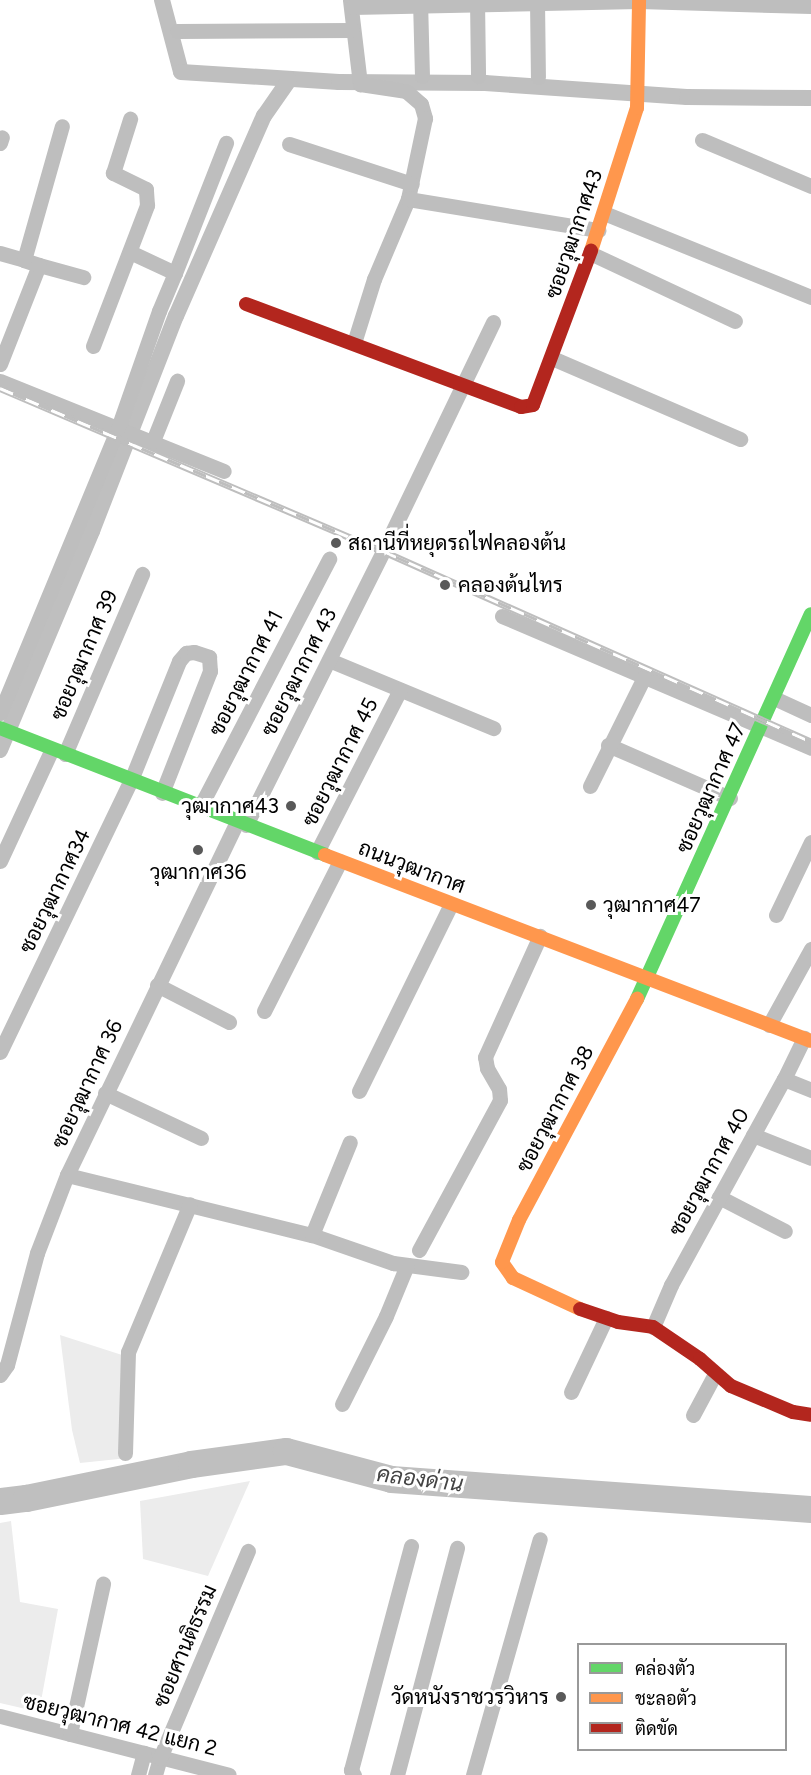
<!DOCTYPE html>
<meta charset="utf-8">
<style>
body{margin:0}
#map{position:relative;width:811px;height:1775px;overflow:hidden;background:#fff;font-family:Figtree,Sarabun,sans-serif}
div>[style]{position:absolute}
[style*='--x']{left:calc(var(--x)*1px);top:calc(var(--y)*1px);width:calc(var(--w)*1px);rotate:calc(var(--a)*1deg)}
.green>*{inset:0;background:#ececec}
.canal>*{height:16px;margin:-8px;padding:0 8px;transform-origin:8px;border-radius:8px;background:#bfbfbf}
.river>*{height:27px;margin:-13.5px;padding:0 13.5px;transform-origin:13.5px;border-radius:13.5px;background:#bfbfbf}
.street>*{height:15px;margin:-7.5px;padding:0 7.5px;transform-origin:7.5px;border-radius:7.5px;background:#bebebe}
.fast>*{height:14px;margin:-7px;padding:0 7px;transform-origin:7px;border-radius:7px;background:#63d668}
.slow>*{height:14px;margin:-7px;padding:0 7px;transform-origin:7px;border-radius:7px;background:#ff974d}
.jam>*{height:14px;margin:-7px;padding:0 7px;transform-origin:7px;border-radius:7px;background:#b3261e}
.rail>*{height:7px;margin-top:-3.5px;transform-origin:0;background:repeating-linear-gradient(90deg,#fff 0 14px,#bebebe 0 28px);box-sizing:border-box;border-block:2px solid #bebebe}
.dots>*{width:16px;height:16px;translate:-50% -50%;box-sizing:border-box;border:3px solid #fff;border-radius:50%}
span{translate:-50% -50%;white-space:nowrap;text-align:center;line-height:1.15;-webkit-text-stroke:6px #fff;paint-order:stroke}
.street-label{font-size:21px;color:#000}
.poi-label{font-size:21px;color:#000}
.left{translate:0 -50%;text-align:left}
.right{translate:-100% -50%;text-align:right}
.water-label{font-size:22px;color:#444;font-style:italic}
.legend{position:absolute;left:577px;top:1643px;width:210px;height:108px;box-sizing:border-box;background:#fff;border:2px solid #999;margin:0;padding:8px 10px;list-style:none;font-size:18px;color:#000}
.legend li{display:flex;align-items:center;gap:12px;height:30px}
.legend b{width:30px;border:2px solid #999}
</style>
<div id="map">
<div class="green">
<i style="clip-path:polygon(60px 1335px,122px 1355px,128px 1458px,80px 1463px,72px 1430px)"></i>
<i style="clip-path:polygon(250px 1481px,208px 1576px,143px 1559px,140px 1501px)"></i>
<i style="clip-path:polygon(11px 1521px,20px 1602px,58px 1609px,39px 1712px,0 1703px,0 1523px)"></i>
</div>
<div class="canal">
<i style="--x:162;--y:0;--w:74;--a:75.2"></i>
<i style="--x:181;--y:72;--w:158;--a:3.6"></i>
<i style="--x:339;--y:82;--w:146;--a:0.4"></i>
<i style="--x:485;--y:83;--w:202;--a:4"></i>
<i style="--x:687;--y:97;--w:124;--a:0.5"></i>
<i style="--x:0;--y:750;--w:238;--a:-67.2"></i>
<i style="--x:92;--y:531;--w:231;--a:-68.7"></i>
<i style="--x:176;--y:316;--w:219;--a:-66.3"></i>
<i style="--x:264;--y:116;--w:44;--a:-55.2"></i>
</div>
<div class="river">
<i style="--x:0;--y:1501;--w:26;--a:-7"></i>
<i style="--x:26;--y:1498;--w:168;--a:-11.6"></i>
<i style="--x:191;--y:1464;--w:96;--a:-7.8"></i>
<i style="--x:286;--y:1451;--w:109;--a:14.9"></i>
<i style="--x:391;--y:1479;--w:421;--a:4.1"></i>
</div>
<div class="street">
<i style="--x:350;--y:0;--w:85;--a:83.2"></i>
<i style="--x:360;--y:84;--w:47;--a:8.7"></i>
<i style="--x:406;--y:91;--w:20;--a:41"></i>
<i style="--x:421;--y:104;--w:15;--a:74"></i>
<i style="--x:425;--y:118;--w:83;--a:101.9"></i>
<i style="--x:408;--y:199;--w:87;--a:113"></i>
<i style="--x:374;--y:279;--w:67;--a:107.4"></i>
<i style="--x:420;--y:0;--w:76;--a:88.5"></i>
<i style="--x:477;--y:0;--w:76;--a:89.2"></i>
<i style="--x:537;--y:0;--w:77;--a:89.3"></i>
<i style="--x:352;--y:7;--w:287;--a:-1.2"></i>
<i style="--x:639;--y:1;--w:172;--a:1.7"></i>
<i style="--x:177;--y:31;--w:175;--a:-0.3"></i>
<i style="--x:702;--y:140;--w:118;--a:22.9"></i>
<i style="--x:0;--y:143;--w:6;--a:-72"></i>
<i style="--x:289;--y:144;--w:129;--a:18"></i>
<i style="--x:408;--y:199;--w:193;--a:9.3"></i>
<i style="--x:604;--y:213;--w:223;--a:22.1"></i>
<i style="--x:0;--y:253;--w:25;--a:16"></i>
<i style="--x:590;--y:253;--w:160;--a:25.1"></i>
<i style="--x:39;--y:265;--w:46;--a:15.3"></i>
<i style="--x:175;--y:273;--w:140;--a:-68.6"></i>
<i style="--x:93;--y:346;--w:151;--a:-69"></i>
<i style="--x:147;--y:205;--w:16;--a:-94"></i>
<i style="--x:146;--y:189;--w:37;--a:-154"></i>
<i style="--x:113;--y:173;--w:57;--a:-72.5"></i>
<i style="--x:552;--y:358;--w:205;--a:23.3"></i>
<i style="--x:0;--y:364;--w:106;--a:-68.5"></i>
<i style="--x:39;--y:265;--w:16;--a:-162"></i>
<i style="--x:24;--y:260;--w:139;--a:-74.2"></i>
<i style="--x:0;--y:381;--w:241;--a:21.9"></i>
<i style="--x:153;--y:441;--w:65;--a:-68.2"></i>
<i style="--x:502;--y:616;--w:336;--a:23.1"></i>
<i style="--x:329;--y:660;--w:178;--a:22.5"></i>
<i style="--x:774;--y:698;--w:41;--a:24.7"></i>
<i style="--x:0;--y:713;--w:308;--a:-67.5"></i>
<i style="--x:118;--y:428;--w:124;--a:-70.7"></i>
<i style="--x:159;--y:311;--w:41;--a:-67.2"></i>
<i style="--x:175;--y:273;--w:50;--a:-155"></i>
<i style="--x:608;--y:745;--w:133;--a:23.5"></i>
<i style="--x:65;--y:754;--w:196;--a:-66.8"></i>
<i style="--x:590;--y:786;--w:122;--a:-63.6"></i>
<i style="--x:200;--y:807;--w:280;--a:-62.5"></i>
<i style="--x:246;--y:825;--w:306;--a:-63.4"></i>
<i style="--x:383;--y:551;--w:254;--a:-64.3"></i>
<i style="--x:317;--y:852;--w:182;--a:-62.9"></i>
<i style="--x:0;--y:861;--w:123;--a:-65.1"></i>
<i style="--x:776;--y:915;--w:81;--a:-64.4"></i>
<i style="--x:157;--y:985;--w:81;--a:27.2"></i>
<i style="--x:264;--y:1011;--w:168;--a:-63.1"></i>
<i style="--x:769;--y:1025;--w:87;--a:-61.1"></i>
<i style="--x:0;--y:1052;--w:302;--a:-64.3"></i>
<i style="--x:131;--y:780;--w:128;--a:-68"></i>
<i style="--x:179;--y:661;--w:11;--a:-49"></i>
<i style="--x:186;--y:653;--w:8;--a:-7"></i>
<i style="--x:194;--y:652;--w:16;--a:18"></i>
<i style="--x:209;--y:657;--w:14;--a:86"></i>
<i style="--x:210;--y:671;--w:131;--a:111.5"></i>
<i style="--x:784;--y:1079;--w:29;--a:22"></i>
<i style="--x:359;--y:1091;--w:208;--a:-63.8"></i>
<i style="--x:105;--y:1093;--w:106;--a:25.1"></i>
<i style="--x:753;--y:1135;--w:62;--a:21.6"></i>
<i style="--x:67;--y:1175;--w:252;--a:13.8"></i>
<i style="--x:312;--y:1235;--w:86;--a:19.1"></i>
<i style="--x:393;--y:1263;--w:69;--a:7.5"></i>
<i style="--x:719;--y:1197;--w:74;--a:27.3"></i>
<i style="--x:312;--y:1235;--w:100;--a:-67.8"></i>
<i style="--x:419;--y:1250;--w:170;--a:-61.6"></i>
<i style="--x:500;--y:1100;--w:11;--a:-95"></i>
<i style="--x:499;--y:1089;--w:24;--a:-120"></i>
<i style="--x:487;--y:1068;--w:11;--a:-100"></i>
<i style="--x:485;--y:1057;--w:133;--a:-65.6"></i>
<i style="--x:653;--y:1327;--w:46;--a:-66.8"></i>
<i style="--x:671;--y:1285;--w:235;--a:-61.3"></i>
<i style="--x:784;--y:1079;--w:46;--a:-64"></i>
<i style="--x:0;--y:1375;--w:12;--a:-55"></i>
<i style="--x:7;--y:1365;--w:116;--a:-75"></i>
<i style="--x:37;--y:1253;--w:84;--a:-69"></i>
<i style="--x:67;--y:1175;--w:393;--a:-64.3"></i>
<i style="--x:571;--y:1392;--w:82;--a:-64.7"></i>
<i style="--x:342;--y:1404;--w:98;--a:-63.4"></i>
<i style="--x:386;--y:1316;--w:55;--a:-67.6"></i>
<i style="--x:693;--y:1415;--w:47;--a:-61.8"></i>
<i style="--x:125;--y:1453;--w:101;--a:-88.3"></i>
<i style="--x:128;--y:1352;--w:160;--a:-67.3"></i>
<i style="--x:0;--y:1716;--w:236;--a:14.4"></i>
<i style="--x:70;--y:1734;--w:154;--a:-77.6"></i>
<i style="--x:138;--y:1775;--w:23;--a:-75"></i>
<i style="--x:155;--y:1775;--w:18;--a:-74"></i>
<i style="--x:160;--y:1758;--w:225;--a:-67"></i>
<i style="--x:354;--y:1775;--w:6;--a:-121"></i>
<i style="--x:351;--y:1770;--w:232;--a:-75"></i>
<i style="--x:397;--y:1775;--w:235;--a:-75.2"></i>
<i style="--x:473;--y:1775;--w:245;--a:-74.2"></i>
</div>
<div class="fast">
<i style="--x:0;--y:728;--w:349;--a:21.3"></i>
<i style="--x:637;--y:999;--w:422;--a:-65.7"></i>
</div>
<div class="slow">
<i style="--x:591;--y:251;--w:150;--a:-72.2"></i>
<i style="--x:637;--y:108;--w:108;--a:-88.9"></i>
<i style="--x:325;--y:855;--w:520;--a:20.94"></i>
<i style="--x:580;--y:1309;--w:74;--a:-155.2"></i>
<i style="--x:513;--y:1278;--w:19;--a:-125"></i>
<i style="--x:502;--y:1262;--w:45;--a:-68"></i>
<i style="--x:519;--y:1220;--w:251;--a:-61.9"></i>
</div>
<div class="jam">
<i style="--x:246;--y:304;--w:294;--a:20.5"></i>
<i style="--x:521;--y:407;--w:12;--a:-9"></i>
<i style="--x:533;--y:405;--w:165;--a:-69.4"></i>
<i style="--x:580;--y:1309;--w:40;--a:18.9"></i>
<i style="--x:618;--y:1322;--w:35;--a:8"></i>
<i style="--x:653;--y:1327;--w:57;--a:34.2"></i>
<i style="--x:700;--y:1359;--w:41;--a:41.1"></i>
<i style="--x:731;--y:1386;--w:67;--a:22.8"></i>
<i style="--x:793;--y:1412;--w:18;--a:9"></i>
</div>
<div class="rail">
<i style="--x:0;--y:388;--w:416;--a:23.1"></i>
<i style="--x:383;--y:551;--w:469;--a:24"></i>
</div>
<div class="dots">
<i style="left:336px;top:543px;background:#595959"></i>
<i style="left:445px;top:585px;background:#595959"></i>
<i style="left:291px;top:806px;background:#595959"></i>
<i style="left:198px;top:850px;background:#595959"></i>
<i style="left:591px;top:905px;background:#595959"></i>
<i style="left:561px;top:1697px;background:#595959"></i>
</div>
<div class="street-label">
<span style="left:574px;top:234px;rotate:-71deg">ซอยวุฒากาศ43</span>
<span style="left:84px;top:655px;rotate:-67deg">ซอยวุฒากาศ 39</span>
<span style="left:299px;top:672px;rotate:-63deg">ซอยวุฒากาศ 43</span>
<span style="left:246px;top:673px;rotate:-63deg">ซอยวุฒากาศ 41</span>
<span style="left:340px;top:762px;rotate:-63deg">ซอยวุฒากาศ 45</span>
<span style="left:711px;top:788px;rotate:-66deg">ซอยวุฒากาศ 47</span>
<span style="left:412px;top:867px;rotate:21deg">ถนนวุฒากาศ</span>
<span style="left:55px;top:891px;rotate:-64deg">ซอยวุฒากาศ34</span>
<span style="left:87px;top:1084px;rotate:-65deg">ซอยวุฒากาศ 36</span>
<span style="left:555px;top:1109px;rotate:-62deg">ซอยวุฒากาศ 38</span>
<span style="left:709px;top:1172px;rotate:-61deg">ซอยวุฒากาศ 40</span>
<span style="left:185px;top:1646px;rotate:-67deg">ซอยศานติธรรม</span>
<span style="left:120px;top:1725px;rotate:14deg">ซอยวุฒากาศ 42 แยก 2</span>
</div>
<div class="poi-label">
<span class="left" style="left:348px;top:543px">สถานีที่หยุดรถไฟคลองต้น</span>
<span class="left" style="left:458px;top:585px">คลองต้นไทร</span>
<span class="right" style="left:279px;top:806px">วุฒากาศ43</span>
<span style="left:198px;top:872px">วุฒากาศ36</span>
<span class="left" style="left:603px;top:905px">วุฒากาศ47</span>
<span class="right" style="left:549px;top:1697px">วัดหนังราชวรวิหาร</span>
</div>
<div class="water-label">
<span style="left:420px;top:1479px;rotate:7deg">คลองด่าน</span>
</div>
<ul class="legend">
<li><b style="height:8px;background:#63d668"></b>คล่องตัว</li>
<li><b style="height:8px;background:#ff974d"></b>ชะลอตัว</li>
<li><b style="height:8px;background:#b3261e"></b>ติดขัด</li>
</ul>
</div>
